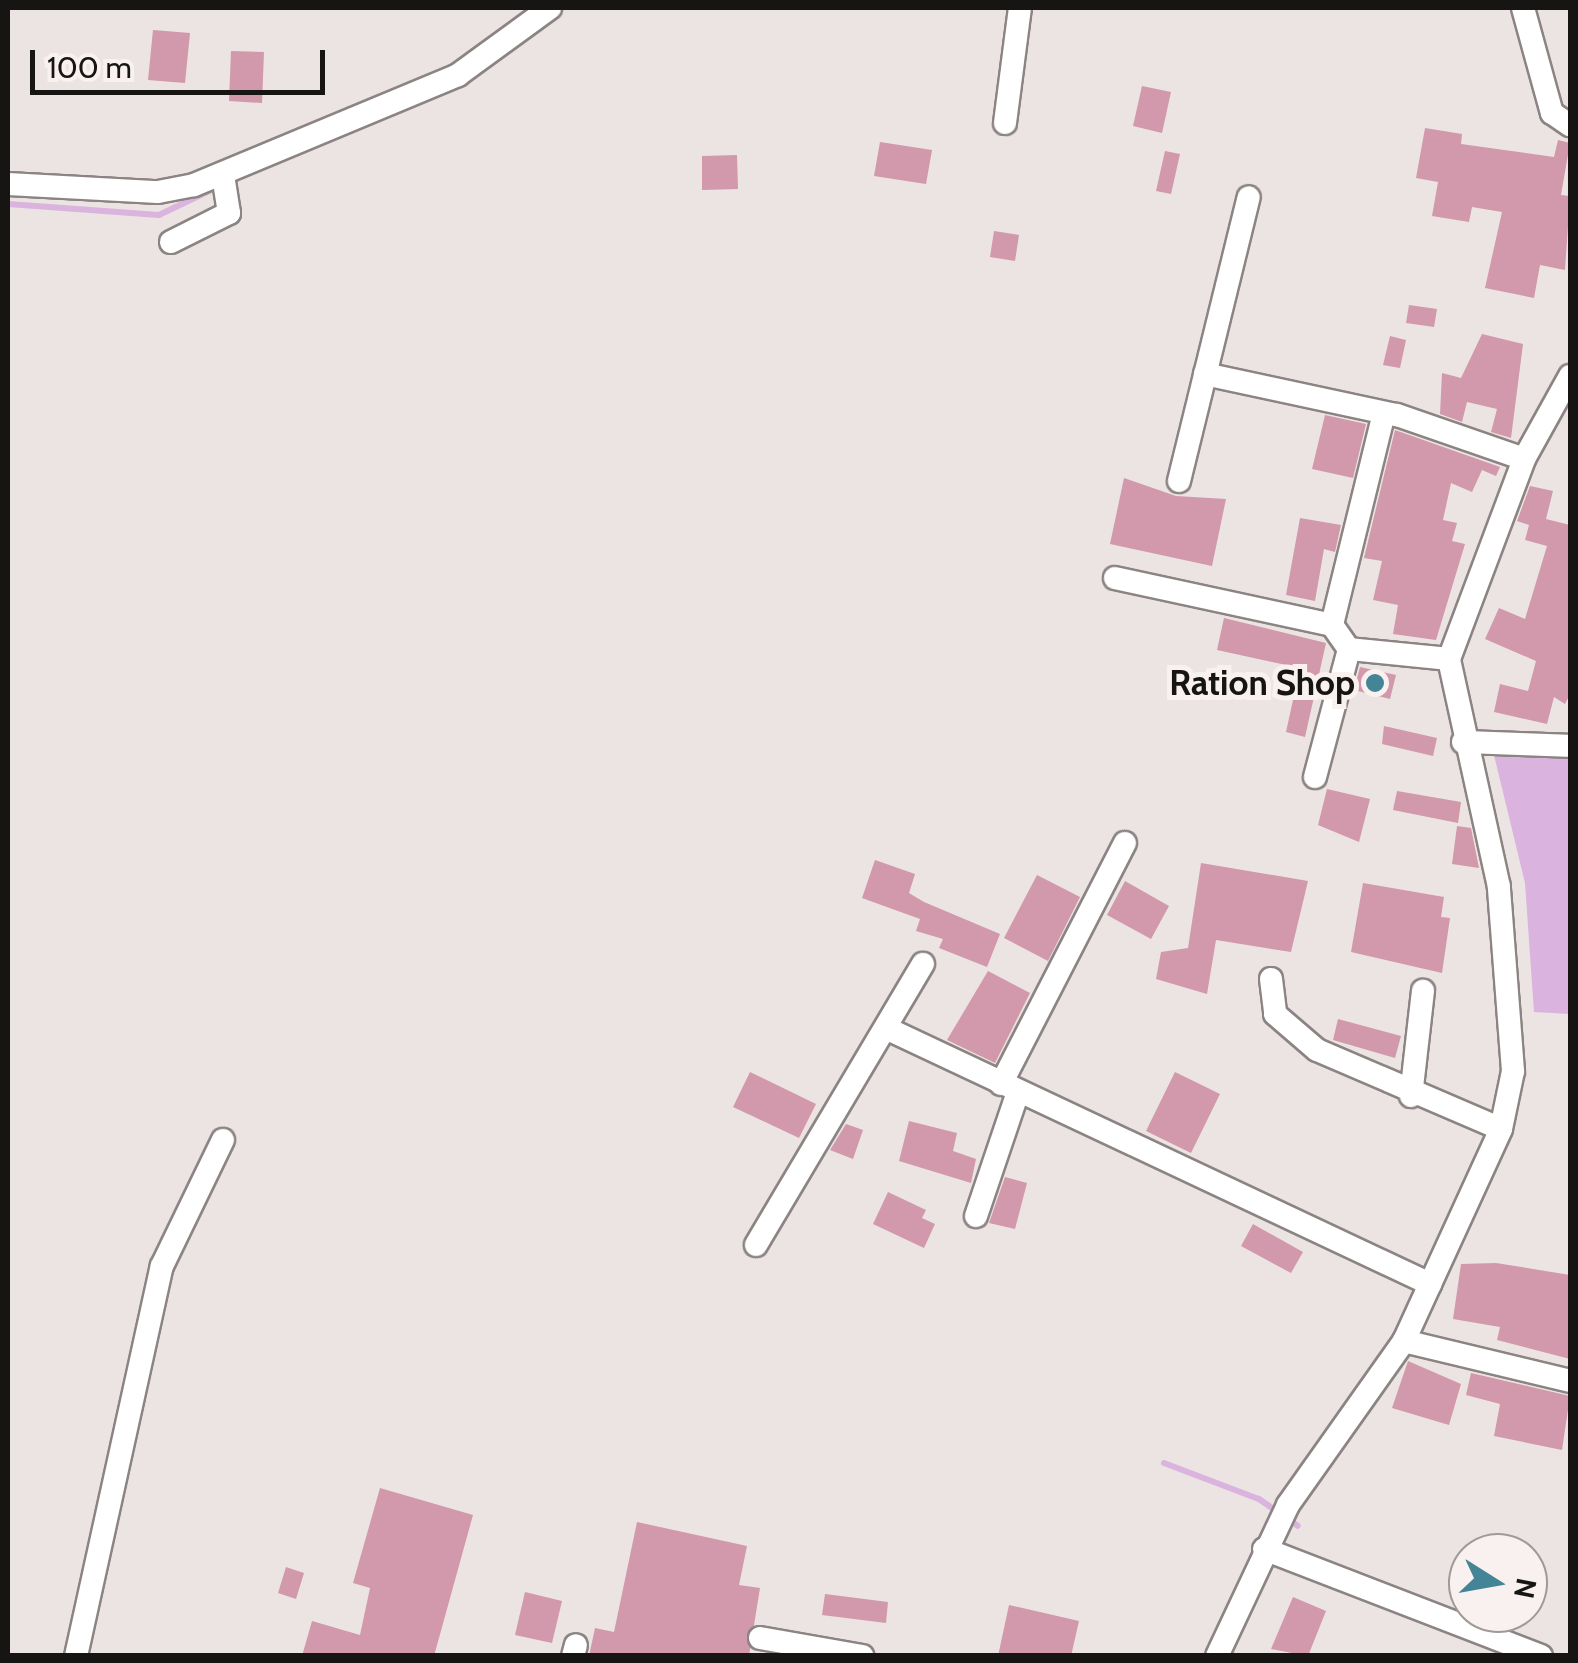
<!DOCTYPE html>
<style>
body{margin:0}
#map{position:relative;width:1578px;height:1663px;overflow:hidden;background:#ebe4e2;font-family:Cabin,sans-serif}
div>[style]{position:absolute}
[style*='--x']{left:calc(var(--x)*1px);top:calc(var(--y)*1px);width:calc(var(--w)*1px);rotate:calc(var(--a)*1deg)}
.water>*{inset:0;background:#dab3de}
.stream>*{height:6px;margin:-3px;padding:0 3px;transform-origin:3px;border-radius:3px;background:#dab3de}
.building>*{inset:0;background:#d298ab}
.roads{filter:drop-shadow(2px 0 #8b8483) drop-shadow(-2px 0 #8b8483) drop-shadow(0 2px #8b8483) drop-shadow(0 -2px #8b8483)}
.minor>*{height:22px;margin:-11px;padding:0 11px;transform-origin:11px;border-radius:11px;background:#fff}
.dots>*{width:28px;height:28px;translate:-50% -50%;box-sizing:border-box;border:5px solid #f9f1f0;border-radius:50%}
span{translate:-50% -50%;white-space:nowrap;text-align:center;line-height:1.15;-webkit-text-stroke:10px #f9f1f0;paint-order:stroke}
.poi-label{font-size:35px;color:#171414;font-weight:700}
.right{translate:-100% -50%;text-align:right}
.frame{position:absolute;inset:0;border:10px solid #171414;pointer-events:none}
.north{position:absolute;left:1448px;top:1533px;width:100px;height:100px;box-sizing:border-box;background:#f9f1f0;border:2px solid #9f9998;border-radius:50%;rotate:101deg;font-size:28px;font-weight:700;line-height:40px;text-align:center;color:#171414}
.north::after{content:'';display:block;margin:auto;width:35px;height:45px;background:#438496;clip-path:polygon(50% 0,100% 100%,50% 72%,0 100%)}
.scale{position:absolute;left:30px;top:50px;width:295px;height:45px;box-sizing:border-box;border:5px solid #171414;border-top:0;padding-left:12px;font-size:30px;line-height:35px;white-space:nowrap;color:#171414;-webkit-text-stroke:8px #f9f1f0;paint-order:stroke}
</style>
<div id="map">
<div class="water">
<i style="clip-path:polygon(1493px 751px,1570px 757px,1570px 1014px,1534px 1012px,1525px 883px)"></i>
</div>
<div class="stream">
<i style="--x:8;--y:204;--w:151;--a:4.2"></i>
<i style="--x:159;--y:215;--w:55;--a:-25.6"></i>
<i style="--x:1164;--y:1463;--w:102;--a:20.8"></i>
<i style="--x:1259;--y:1499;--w:47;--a:34.7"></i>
</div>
<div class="building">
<i style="clip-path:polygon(153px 30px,190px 33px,185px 83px,148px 80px)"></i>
<i style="clip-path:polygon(231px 51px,264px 52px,262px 103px,229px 101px)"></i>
<i style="clip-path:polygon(1142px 86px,1171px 92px,1162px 133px,1133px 126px)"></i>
<i style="clip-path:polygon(1425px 128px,1462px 134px,1461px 144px,1554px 157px,1558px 140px,1570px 143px,1561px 195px,1570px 196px,1565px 270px,1540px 265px,1534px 298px,1485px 288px,1502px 212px,1472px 207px,1469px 222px,1432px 216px,1438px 182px,1416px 178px)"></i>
<i style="clip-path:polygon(880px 142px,932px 150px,926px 184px,874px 176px)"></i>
<i style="clip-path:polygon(1165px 151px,1180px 154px,1171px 194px,1156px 191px)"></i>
<i style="clip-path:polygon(737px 155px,738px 189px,702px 190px,702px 156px)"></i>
<i style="clip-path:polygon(994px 231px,1019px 235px,1015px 261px,990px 257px)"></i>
<i style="clip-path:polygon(1409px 305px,1437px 309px,1434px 327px,1406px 323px)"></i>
<i style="clip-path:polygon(1482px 334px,1523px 344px,1511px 438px,1491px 432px,1497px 409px,1467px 402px,1462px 422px,1440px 414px,1442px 373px,1461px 378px)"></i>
<i style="clip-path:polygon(1390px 336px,1406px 340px,1400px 368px,1383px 365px)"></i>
<i style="clip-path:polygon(1325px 415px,1366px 424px,1353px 478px,1312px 469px)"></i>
<i style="clip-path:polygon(1395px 430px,1500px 467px,1496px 476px,1482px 470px,1472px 492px,1451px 483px,1443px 520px,1457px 523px,1452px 541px,1465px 544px,1436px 640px,1393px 634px,1398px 605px,1373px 600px,1382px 561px,1364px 558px)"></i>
<i style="clip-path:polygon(1124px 478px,1176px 496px,1226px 499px,1212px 566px,1110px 544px)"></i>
<i style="clip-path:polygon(1530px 486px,1553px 491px,1546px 519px,1570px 525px,1570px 694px,1565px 704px,1554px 697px,1547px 724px,1494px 712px,1500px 684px,1528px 691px,1536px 661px,1485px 639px,1499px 608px,1525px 619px,1547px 546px,1525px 540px,1529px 525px,1517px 521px)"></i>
<i style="clip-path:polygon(1300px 518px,1341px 525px,1335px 552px,1324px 549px,1315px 601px,1286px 595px)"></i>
<i style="clip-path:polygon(1224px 618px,1326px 643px,1305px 737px,1286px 732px,1300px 668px,1217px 650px)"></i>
<i style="clip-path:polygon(1360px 667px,1396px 675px,1390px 699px,1354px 690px)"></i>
<i style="clip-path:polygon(1384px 726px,1437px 738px,1433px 756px,1382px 744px)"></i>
<i style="clip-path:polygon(1327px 789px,1370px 799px,1359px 842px,1318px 825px)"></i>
<i style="clip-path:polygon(1397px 791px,1461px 802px,1458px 823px,1393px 810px)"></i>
<i style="clip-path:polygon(1457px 826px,1471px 828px,1479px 868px,1452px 864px)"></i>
<i style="clip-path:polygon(875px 860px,915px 874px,909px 893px,924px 902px,1000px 934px,987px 967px,939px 948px,943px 939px,916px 931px,920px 919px,862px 898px)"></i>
<i style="clip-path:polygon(1201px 863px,1308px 881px,1291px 952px,1216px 940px,1207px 994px,1156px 979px,1161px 952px,1188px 948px)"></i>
<i style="clip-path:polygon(1037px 875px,1080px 897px,1048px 961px,1004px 938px)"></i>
<i style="clip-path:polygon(1125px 881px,1169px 906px,1151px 939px,1107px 915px)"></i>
<i style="clip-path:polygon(1363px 883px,1444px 897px,1441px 917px,1450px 918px,1442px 973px,1351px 952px)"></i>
<i style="clip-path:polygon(988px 971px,1030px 993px,995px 1063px,947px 1040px)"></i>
<i style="clip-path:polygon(1338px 1019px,1401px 1036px,1395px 1058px,1333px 1040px)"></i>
<i style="clip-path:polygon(750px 1072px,816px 1104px,799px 1138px,733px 1107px)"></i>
<i style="clip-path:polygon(1175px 1072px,1220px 1094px,1191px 1153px,1146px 1131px)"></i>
<i style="clip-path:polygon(909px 1121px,957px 1133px,953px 1151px,976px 1159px,971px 1183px,899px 1161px)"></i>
<i style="clip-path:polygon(846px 1124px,863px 1130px,853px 1159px,830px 1150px)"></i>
<i style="clip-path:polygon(1005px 1177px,1027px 1183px,1015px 1229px,989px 1223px)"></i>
<i style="clip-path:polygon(888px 1192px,926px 1210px,922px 1218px,935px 1224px,924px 1248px,873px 1224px)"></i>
<i style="clip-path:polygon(1253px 1224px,1303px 1252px,1291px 1273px,1241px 1246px)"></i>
<i style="clip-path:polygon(1496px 1263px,1570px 1275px,1570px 1359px,1497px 1340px,1500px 1327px,1453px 1319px,1461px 1264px)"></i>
<i style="clip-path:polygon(1408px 1361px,1461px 1384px,1449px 1425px,1392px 1408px)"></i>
<i style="clip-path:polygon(1471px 1373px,1570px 1396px,1562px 1450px,1494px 1436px,1500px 1404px,1466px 1395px)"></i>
<i style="clip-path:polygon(380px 1488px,473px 1515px,434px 1656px,302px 1656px,312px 1621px,360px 1635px,370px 1588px,353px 1583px)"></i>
<i style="clip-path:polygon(637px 1522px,747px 1546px,739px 1585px,760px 1588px,749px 1656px,589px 1656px,595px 1628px,614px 1632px)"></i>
<i style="clip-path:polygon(286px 1567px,304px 1573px,296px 1599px,278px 1593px)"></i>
<i style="clip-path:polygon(525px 1592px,562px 1601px,552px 1643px,515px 1635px)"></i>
<i style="clip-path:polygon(825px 1594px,888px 1602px,886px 1623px,822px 1615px)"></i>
<i style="clip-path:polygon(1293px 1597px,1326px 1611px,1308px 1656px,1271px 1649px)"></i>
<i style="clip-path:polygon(1009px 1605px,1079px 1621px,1071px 1656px,998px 1656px)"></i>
</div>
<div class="roads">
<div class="minor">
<i style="--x:1523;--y:8;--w:109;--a:74.6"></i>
<i style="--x:1552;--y:113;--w:22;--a:34"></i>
<i style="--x:1005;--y:123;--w:116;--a:-82.6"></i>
<i style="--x:8;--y:184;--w:150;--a:3.1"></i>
<i style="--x:158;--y:192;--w:37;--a:-11"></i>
<i style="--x:194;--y:185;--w:286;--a:-22.6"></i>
<i style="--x:458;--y:75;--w:114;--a:-36.1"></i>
<i style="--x:171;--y:242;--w:65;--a:-26.6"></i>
<i style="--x:229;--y:213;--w:39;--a:-99"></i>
<i style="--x:1205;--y:374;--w:196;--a:12.1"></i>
<i style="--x:1397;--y:415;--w:134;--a:19.1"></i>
<i style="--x:1384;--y:413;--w:218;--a:103.8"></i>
<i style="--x:1332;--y:625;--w:29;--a:55"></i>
<i style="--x:1349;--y:649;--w:100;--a:5.7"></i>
<i style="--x:1179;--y:481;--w:292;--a:-76.2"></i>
<i style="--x:1115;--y:578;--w:222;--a:12.2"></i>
<i style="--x:1463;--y:742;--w:107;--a:2.1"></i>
<i style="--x:1315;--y:777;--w:132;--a:-75.1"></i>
<i style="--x:1271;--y:979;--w:35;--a:83"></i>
<i style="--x:1275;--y:1014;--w:55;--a:40.6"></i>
<i style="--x:1317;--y:1050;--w:200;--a:23.2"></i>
<i style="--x:890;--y:1030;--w:597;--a:25.19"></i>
<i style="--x:1001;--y:1084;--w:271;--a:-62.8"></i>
<i style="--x:1411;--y:1096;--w:106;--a:-83.5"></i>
<i style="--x:976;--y:1216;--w:131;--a:-71.3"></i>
<i style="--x:756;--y:1245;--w:327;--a:-59.3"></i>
<i style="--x:1404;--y:1341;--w:171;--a:13.5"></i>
<i style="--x:1264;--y:1549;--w:297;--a:21.1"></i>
<i style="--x:760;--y:1638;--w:104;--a:10"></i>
<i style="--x:76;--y:1656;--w:399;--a:-77.6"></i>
<i style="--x:162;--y:1266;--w:140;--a:-64.2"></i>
<i style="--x:573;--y:1656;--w:11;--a:-75"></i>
<i style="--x:1217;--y:1656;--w:167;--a:-64.8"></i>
<i style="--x:1288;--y:1505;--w:201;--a:-54.7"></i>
<i style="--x:1404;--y:1341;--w:233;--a:-65.4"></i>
<i style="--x:1501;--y:1129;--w:59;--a:-78.3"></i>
<i style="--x:1513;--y:1071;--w:185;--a:-94.4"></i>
<i style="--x:1499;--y:887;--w:233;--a:-102.4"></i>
<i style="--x:1449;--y:659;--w:214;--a:-69.4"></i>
<i style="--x:1524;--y:459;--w:95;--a:-61"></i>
</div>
</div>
<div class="dots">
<i style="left:1375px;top:683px;background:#438496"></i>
</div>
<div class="poi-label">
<span class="right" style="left:1355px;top:683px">Ration Shop</span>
</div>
<div class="frame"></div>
<div class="north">N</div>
<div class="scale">100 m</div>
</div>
